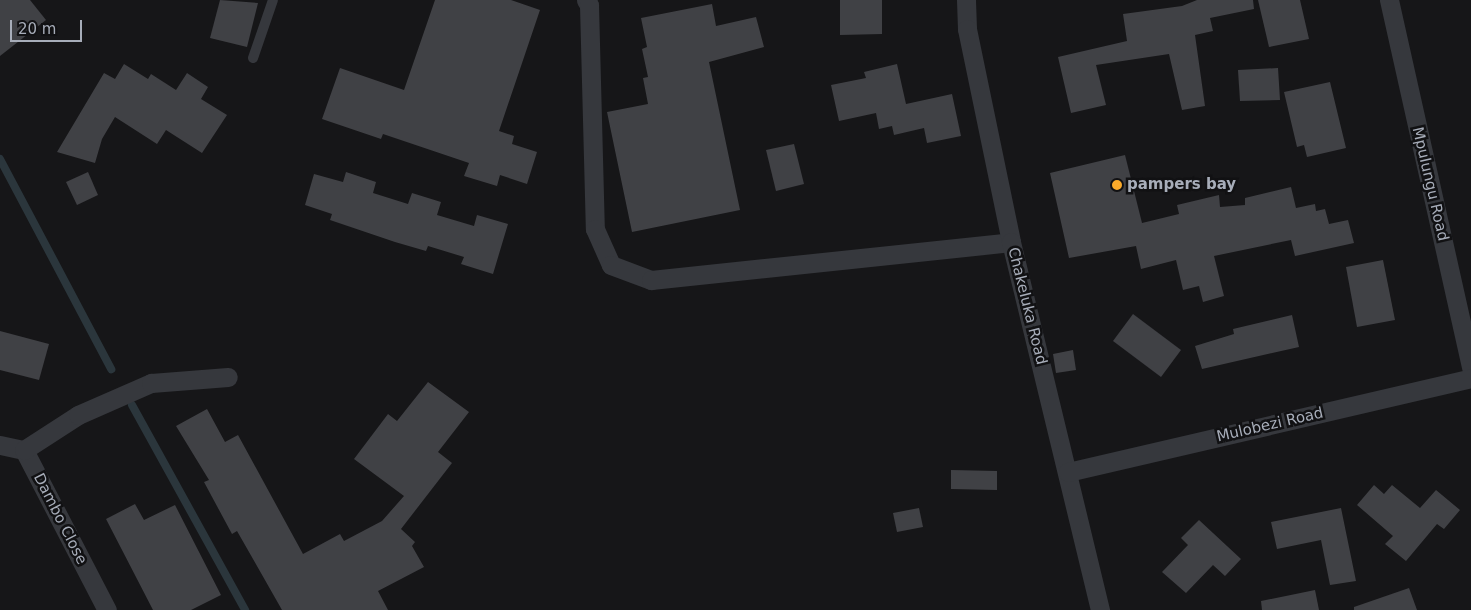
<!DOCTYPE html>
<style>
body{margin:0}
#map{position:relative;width:1471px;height:610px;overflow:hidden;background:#161618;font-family:"DejaVu Sans",sans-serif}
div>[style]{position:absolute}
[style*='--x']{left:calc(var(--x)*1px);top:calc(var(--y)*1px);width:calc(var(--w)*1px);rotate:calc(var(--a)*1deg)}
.stream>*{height:8px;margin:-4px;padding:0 4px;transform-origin:4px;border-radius:4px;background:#2b363c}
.building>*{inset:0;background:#404145}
.service>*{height:10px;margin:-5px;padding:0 5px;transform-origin:5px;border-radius:5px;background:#36383d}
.minor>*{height:19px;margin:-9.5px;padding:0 9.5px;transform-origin:9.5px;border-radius:9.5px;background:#36383d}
.dots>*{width:14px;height:14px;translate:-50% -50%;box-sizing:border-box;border:2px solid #111113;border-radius:50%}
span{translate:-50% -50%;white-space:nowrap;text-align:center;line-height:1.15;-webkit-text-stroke:5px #111113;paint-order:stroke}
.street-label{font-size:15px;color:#a7adb9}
.poi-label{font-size:15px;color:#a7adb9;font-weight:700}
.left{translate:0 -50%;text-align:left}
.scale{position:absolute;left:10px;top:20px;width:72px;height:22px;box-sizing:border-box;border:2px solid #a7adb9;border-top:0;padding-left:6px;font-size:15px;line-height:18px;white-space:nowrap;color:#a7adb9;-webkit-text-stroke:4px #111113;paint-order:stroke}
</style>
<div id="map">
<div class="stream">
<i style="--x:0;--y:159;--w:238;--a:62.1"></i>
<i style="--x:132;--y:405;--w:234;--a:61.1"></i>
</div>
<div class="building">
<i style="clip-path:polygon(0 0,30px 0,46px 20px,0 56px)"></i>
<i style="clip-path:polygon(220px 0,258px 3px,247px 47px,210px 38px)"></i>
<i style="clip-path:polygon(435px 0,511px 0,540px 10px,499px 131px,514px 136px,512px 144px,537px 152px,527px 184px,500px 175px,497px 186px,464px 176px,469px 163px,383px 134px,381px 139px,322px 119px,340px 68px,404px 90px)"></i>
<i style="clip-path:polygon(840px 0,882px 0,882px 34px,840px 35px)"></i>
<i style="clip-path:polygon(1197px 0,1253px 0,1254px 9px,1210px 18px,1213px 31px,1195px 35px,1205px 106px,1182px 110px,1169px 54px,1096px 65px,1106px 105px,1071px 113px,1058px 57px,1127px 41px,1123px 14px,1182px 6px)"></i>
<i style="clip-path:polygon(1258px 0,1300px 0,1309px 39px,1269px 47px)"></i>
<i style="clip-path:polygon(712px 4px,716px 26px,756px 17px,764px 47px,709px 62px,740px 210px,632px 232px,607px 112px,648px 104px,643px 78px,648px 77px,642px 49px,647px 47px,641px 18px)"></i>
<i style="clip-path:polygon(124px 64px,148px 79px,151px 74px,176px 90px,187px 73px,208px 87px,201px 99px,227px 115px,202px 153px,166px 130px,157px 144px,115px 117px,102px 139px,95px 163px,57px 152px,104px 73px,115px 79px)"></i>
<i style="clip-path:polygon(897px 64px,906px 104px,952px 94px,961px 136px,927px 143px,924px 128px,894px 135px,892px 126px,879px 129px,876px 113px,839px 121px,831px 85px,866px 78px,864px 72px)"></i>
<i style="clip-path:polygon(1278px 68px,1280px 100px,1240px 101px,1238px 70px)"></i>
<i style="clip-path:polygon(1330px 82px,1346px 148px,1307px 157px,1304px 145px,1297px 147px,1284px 92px)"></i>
<i style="clip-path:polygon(794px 144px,804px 184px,776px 191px,766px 150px)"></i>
<i style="clip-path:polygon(1125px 155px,1142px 223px,1179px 214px,1177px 205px,1219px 195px,1220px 207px,1245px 205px,1245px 198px,1291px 187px,1296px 208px,1315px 204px,1316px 211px,1325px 209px,1329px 224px,1348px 220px,1354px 243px,1295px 256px,1291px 240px,1214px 256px,1224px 296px,1203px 302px,1199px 286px,1183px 290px,1176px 260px,1141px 269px,1136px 246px,1069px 258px,1050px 173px)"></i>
<i style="clip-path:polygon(88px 172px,98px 195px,77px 205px,66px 182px)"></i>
<i style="clip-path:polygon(346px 172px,376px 182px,373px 193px,408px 204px,412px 193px,441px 202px,437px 215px,474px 226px,477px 215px,508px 224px,493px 274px,461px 264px,464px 257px,428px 246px,426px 251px,395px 242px,330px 220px,332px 214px,305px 205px,314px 174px,343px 182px)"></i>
<i style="clip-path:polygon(1383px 260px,1395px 320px,1357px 327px,1346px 267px)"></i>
<i style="clip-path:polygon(1133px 314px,1181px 350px,1161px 377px,1113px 341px)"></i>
<i style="clip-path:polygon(1292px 315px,1299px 347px,1202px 369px,1195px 346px,1234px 334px,1233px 329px)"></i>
<i style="clip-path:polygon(0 331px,49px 344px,39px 380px,0 370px)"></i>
<i style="clip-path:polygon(1073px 350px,1076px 370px,1056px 373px,1053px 354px)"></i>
<i style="clip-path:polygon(428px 382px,469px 412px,438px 452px,452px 463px,401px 529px,415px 542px,412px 546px,424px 567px,378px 591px,388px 610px,282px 610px,237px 531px,232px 534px,204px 482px,209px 480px,176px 426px,207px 409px,225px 442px,238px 435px,303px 554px,340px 534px,344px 541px,382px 521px,404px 496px,354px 459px,388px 414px,397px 421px)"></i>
<i style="clip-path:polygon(951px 470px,997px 471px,997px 490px,951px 489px)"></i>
<i style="clip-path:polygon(1374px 485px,1384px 494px,1392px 485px,1420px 508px,1436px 490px,1460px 510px,1444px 529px,1437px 524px,1406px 561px,1385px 544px,1393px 536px,1357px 505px)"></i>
<i style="clip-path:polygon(135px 504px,144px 520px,175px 505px,221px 595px,191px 610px,153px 610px,106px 519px)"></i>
<i style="clip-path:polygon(919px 508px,923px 527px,897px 532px,893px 513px)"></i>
<i style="clip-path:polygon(1341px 508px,1356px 581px,1330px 585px,1321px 540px,1277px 549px,1271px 522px)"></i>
<i style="clip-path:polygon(1199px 520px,1241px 559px,1225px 576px,1213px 565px,1186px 593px,1162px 572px,1188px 545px,1181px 538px)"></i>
<i style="clip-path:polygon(1409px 588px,1417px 610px,1354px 610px,1354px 607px)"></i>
<i style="clip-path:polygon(1315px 590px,1319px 610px,1262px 610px,1261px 601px)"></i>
</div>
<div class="service">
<i style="--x:253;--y:58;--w:61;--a:-71"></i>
</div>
<div class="minor">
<i style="--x:586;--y:0;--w:6;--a:59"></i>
<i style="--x:589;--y:5;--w:224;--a:88.5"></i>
<i style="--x:595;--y:229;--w:39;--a:66"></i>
<i style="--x:611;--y:265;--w:43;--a:20.6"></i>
<i style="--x:651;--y:280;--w:362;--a:-6"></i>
<i style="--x:966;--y:0;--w:29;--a:88"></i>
<i style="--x:967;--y:29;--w:217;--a:78.3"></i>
<i style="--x:1011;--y:242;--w:379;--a:76.4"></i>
<i style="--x:1389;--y:0;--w:377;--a:77.4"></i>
<i style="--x:0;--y:445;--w:25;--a:12"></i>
<i style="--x:24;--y:450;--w:180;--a:62.6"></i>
<i style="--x:24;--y:450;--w:64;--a:-32.9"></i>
<i style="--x:78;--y:415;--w:80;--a:-23.7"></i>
<i style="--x:151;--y:383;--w:77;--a:-4.5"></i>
<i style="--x:1068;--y:472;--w:414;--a:-13.1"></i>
</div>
<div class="dots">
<i style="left:1117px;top:185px;background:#fbaa2a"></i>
</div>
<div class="street-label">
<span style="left:1430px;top:184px;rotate:77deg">Mpulungu Road</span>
<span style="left:1027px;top:306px;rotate:76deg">Chakeluka Road</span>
<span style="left:1270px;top:425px;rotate:-13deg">Mulobezi Road</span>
<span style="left:60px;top:519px;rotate:63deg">Dambo Close</span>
</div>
<div class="poi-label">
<span class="left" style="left:1127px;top:185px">pampers bay</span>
</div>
<div class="scale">20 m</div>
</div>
